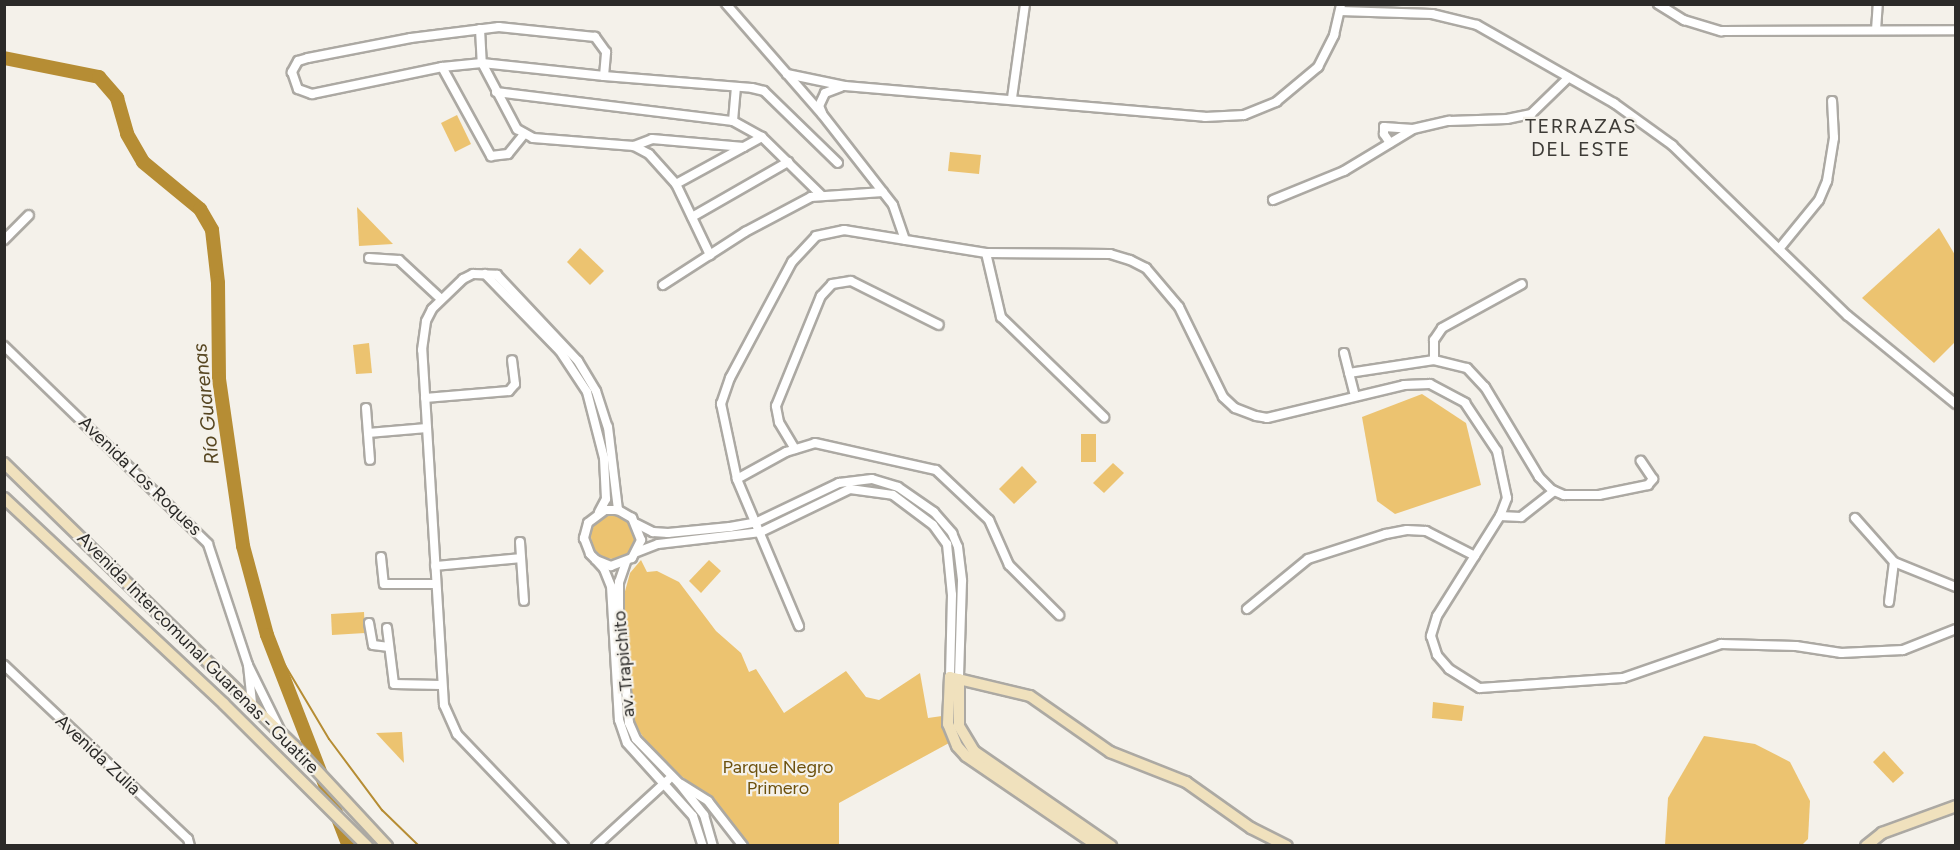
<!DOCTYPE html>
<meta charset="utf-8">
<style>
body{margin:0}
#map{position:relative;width:1960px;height:850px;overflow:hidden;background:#f4f1ea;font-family:Figtree,sans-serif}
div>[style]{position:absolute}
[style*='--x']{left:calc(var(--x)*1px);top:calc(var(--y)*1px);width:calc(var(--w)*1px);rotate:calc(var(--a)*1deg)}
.green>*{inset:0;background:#ecc370}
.round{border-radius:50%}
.stream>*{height:2px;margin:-1px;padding:0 1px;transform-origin:1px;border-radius:1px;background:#b68d34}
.river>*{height:14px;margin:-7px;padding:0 7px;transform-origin:7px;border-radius:7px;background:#b68d34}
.roads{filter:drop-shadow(2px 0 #aca9a3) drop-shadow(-2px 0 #aca9a3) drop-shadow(0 2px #aca9a3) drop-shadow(0 -2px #aca9a3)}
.street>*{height:8px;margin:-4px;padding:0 4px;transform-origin:4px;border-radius:4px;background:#fff}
.secondary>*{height:10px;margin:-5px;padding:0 5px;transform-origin:5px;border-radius:5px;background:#f0e1bd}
span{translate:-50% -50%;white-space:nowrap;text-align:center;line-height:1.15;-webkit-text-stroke:4.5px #f4f1ea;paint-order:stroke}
.street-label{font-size:18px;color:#2b2a28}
.park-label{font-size:18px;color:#6d510d}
.neighbourhood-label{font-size:20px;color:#3d3b36;letter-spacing:1.5px}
.water-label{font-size:20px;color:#564520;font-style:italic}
.frame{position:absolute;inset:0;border:6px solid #2b2a28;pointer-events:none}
</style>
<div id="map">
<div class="green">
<i style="clip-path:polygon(457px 115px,471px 144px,455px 152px,441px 123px)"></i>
<i style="clip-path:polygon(950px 152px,981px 155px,979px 174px,948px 171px)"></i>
<i style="clip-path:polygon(357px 207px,393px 244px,359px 246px)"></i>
<i style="clip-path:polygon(1939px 228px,1955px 255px,1956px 341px,1934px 363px,1862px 298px)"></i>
<i style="clip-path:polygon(580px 248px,604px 271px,590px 285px,567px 262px)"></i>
<i style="clip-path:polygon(369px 343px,372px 373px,356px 374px,353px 345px)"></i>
<i style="clip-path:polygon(1422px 394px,1466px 423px,1481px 485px,1395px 514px,1377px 501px,1362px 417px)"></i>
<i style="clip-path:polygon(1081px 434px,1096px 434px,1096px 462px,1081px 462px)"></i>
<i style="clip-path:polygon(1113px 463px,1124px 473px,1104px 493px,1093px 483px)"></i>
<i style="clip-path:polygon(1022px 466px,1037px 482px,1014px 504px,999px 489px)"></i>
<i class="round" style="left:591px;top:515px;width:44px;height:44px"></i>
<i style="clip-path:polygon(641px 560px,647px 572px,657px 571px,679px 582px,716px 631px,741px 653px,749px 672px,756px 669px,784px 713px,846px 671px,866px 697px,879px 700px,920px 673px,928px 718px,942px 716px,949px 743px,839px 803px,839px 845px,745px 845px,704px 794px,656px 756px,633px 722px,624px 595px,630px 573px)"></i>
<i style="clip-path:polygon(709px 560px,721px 571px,701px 593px,689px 581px)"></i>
<i style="clip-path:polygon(364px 612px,365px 633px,332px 635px,331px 614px)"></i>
<i style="clip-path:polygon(1433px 702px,1464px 706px,1462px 721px,1432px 718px)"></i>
<i style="clip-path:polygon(402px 732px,404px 763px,376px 733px)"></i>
<i style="clip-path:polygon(1704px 736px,1755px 744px,1790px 762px,1810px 801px,1808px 839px,1802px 845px,1665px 845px,1668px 798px)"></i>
<i style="clip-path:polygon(1884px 751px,1904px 773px,1893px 783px,1873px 762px)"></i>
</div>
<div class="stream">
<i style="--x:267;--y:635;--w:121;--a:59.2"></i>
<i style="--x:329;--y:739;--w:89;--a:53.3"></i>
<i style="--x:382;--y:810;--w:52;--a:44.2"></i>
</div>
<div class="river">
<i style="--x:4;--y:58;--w:97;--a:11.3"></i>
<i style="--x:99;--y:77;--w:28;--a:49"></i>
<i style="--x:117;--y:98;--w:37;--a:74"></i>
<i style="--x:127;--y:134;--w:32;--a:60"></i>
<i style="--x:143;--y:162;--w:74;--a:39.5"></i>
<i style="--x:200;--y:209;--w:24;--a:60"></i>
<i style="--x:212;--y:230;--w:53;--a:83.5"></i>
<i style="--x:218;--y:283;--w:96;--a:89.4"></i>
<i style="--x:219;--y:379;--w:169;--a:81.8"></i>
<i style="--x:243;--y:546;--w:92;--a:74.9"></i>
<i style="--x:267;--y:635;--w:226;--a:68.8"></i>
</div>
<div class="roads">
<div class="street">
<i style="--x:726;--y:4;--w:146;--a:48.9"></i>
<i style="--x:822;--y:114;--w:115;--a:52"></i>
<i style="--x:893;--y:205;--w:37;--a:71"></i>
<i style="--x:1658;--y:4;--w:31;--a:32"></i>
<i style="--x:1684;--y:20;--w:39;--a:17"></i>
<i style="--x:1721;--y:31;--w:235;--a:-0.2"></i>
<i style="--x:1340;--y:11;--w:92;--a:1.9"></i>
<i style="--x:1432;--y:14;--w:46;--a:13.7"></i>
<i style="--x:1477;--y:25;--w:158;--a:29.7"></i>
<i style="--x:1614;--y:103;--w:72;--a:35.9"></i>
<i style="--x:1672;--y:145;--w:245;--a:44.2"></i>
<i style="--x:1848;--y:316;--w:139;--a:39.2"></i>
<i style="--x:480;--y:29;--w:34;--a:87"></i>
<i style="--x:482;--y:63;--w:75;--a:62.1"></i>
<i style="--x:517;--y:129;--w:18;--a:29"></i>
<i style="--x:533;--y:138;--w:101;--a:4.5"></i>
<i style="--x:634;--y:146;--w:17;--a:28"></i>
<i style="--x:649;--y:154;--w:40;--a:48"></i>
<i style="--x:676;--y:184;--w:79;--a:64.4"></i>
<i style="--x:1876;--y:30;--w:26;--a:-86"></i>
<i style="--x:442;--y:67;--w:102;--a:61.2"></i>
<i style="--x:491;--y:156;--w:17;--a:-7"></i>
<i style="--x:508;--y:154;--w:26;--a:-51"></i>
<i style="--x:787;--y:74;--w:59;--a:11.7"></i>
<i style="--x:845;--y:86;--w:361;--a:4.9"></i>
<i style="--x:1205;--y:117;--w:39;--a:-3"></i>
<i style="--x:1244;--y:115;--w:35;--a:-22"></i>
<i style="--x:1276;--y:102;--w:55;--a:-39.8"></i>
<i style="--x:1318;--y:67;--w:36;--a:-63"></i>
<i style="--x:1334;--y:35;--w:32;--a:-77"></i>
<i style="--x:604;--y:76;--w:24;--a:-85"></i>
<i style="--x:606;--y:52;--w:19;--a:-126"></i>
<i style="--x:595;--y:37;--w:97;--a:-174.1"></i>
<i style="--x:499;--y:27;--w:89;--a:172.9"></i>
<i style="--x:411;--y:38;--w:105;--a:169"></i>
<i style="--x:308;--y:58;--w:10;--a:163"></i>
<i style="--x:298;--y:61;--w:13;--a:119"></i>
<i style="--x:292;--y:72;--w:18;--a:71"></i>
<i style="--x:298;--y:89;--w:15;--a:20"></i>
<i style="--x:312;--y:94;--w:133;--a:-11.7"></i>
<i style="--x:442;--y:67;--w:40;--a:-5.7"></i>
<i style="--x:482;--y:63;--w:123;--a:6.1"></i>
<i style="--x:604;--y:76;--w:148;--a:4.6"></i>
<i style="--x:752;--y:88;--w:12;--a:14"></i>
<i style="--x:764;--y:91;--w:103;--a:44.2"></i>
<i style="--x:496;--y:92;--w:239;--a:7"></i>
<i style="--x:733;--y:121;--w:33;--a:29"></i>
<i style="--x:762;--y:137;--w:83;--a:44.5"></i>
<i style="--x:1012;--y:98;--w:95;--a:-82.1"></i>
<i style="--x:822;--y:113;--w:8;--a:-113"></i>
<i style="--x:819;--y:106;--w:14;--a:-65"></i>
<i style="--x:825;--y:93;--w:17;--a:-21"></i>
<i style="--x:733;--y:121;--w:34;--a:-85"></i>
<i style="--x:1390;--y:143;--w:11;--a:-124"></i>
<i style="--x:1384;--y:134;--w:7;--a:-90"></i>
<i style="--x:1384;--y:127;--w:29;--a:4"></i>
<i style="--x:1413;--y:129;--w:37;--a:-13"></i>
<i style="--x:1449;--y:121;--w:58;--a:-2"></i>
<i style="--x:1507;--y:119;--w:25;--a:-12"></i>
<i style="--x:1531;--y:114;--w:52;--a:-44.2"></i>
<i style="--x:634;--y:146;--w:19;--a:-21"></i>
<i style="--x:652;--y:139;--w:92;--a:5"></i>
<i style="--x:676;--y:184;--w:98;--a:-28.7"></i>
<i style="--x:1273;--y:200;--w:77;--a:-22.2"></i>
<i style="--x:1344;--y:171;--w:79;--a:-31.1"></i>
<i style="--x:692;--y:217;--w:111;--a:-29.8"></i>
<i style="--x:4;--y:240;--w:35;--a:-45"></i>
<i style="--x:1779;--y:249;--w:63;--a:-50.8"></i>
<i style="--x:1819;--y:200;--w:21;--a:-67"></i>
<i style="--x:1827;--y:181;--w:44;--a:-80.8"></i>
<i style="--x:1834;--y:138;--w:37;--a:-93"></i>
<i style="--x:986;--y:253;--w:66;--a:76.8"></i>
<i style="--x:1001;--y:317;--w:144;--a:44.2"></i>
<i style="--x:369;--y:258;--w:30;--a:4"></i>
<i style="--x:399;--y:260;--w:57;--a:42.9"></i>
<i style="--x:485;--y:274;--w:107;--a:45.8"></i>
<i style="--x:560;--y:351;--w:49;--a:56.6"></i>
<i style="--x:587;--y:392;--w:68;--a:75.6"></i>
<i style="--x:604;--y:458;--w:41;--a:87.2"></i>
<i style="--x:606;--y:499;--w:15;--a:118"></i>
<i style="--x:663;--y:285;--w:98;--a:-32.9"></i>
<i style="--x:745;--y:232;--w:75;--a:-27.9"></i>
<i style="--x:811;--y:197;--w:72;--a:-4"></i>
<i style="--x:4;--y:346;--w:284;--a:44.1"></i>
<i style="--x:208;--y:544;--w:127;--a:71.7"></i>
<i style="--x:248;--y:665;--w:72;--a:63.8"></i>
<i style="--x:1344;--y:353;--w:44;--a:75.7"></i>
<i style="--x:1434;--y:360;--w:20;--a:-90"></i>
<i style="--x:1434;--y:340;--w:14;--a:-56"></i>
<i style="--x:1442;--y:328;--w:91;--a:-28.8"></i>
<i style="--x:1349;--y:373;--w:86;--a:-8.7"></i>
<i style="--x:1434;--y:360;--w:34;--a:14"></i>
<i style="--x:1467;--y:368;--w:26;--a:47"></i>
<i style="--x:1485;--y:387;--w:105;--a:59"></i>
<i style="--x:1539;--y:477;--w:18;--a:45"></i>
<i style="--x:1552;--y:490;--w:13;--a:23"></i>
<i style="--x:1564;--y:495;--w:35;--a:0"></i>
<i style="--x:1599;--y:495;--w:50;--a:-11.5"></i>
<i style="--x:1648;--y:485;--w:8;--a:-50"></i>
<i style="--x:1653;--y:479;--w:22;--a:-124"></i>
<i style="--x:425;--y:398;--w:84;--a:-4.8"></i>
<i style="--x:509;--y:391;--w:9;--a:-49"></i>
<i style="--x:515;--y:384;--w:24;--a:-97"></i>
<i style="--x:366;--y:408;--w:52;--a:85.6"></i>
<i style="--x:368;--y:433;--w:59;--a:-4.8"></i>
<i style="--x:795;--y:449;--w:31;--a:-121"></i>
<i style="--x:779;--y:422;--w:16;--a:-101"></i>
<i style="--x:776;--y:406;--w:119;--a:-67.8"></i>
<i style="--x:821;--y:296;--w:16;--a:-47"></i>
<i style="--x:832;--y:284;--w:19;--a:-9"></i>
<i style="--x:851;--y:281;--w:98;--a:26.6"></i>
<i style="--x:737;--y:479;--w:56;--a:-28.9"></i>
<i style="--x:786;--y:452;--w:30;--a:-17"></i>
<i style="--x:815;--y:443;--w:124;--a:12.6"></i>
<i style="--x:936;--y:470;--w:73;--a:43.3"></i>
<i style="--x:989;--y:520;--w:49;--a:66"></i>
<i style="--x:1009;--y:565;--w:71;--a:45"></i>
<i style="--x:1500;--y:516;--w:21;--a:3"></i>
<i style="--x:1521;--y:517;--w:42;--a:-38.2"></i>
<i style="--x:1855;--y:518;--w:59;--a:48.4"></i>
<i style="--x:1894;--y:562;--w:67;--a:22"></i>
<i style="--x:637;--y:524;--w:18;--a:27"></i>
<i style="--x:653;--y:532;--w:15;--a:4"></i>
<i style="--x:668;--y:533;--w:62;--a:-5.5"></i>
<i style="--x:730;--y:527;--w:27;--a:-10"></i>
<i style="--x:757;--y:522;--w:91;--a:-25.4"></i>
<i style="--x:839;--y:483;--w:33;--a:-7"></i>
<i style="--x:872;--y:479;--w:27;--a:17"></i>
<i style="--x:898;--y:487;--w:44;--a:34.8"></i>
<i style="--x:934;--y:512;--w:28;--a:49"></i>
<i style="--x:952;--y:533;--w:15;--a:67"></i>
<i style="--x:958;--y:547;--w:34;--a:83"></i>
<i style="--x:962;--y:581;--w:98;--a:91.8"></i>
<i style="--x:520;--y:542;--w:59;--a:86.1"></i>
<i style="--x:637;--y:552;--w:22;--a:-21"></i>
<i style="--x:658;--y:544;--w:104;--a:-6.6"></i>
<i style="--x:761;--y:532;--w:99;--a:-25.8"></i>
<i style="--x:850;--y:489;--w:43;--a:7.9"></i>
<i style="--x:893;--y:495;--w:50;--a:36.9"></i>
<i style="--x:933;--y:525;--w:24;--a:54"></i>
<i style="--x:947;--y:544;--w:51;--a:84.4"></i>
<i style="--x:952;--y:595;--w:82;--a:91.4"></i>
<i style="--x:381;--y:557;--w:27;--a:84"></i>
<i style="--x:384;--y:584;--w:52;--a:0"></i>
<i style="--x:596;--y:560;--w:16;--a:22"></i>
<i style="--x:611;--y:566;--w:22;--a:-21"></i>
<i style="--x:632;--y:558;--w:20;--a:-63"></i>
<i style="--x:641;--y:540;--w:24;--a:-112"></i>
<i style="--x:632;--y:518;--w:16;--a:-150"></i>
<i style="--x:618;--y:510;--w:13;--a:180"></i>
<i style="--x:605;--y:510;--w:21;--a:143"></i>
<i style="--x:588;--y:523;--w:16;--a:105"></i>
<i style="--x:584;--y:538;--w:17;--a:69"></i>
<i style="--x:590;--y:554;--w:8;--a:45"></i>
<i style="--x:596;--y:560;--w:12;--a:48"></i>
<i style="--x:604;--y:569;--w:18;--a:68"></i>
<i style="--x:611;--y:586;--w:134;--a:86.6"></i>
<i style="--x:619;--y:720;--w:24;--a:71"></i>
<i style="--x:627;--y:743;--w:98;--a:47.9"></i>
<i style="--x:693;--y:816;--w:32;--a:72"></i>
<i style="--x:626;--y:562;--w:21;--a:109"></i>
<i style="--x:619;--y:582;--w:31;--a:90"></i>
<i style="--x:619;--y:613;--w:110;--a:84.8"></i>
<i style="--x:629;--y:723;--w:17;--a:66"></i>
<i style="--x:636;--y:739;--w:62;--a:45.7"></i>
<i style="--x:679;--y:783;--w:41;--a:52"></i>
<i style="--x:704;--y:815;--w:32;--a:74"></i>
<i style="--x:435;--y:566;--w:86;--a:-5.3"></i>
<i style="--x:1889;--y:602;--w:40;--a:-82.9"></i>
<i style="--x:1247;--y:609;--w:79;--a:-39.3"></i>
<i style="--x:1308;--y:559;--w:82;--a:-17.8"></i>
<i style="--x:1386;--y:534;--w:21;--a:-11"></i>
<i style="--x:1407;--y:530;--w:19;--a:3"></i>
<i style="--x:1426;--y:531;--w:55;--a:27"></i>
<i style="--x:369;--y:623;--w:22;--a:80"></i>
<i style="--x:373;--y:645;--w:16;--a:7"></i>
<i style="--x:799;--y:626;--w:160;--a:-112.9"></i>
<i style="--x:737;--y:479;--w:77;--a:-102"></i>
<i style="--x:721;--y:404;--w:28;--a:-71"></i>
<i style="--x:730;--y:378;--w:132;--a:-61.9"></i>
<i style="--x:792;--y:262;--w:35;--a:-47"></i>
<i style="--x:816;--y:236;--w:29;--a:-12"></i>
<i style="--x:844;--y:230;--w:144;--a:9.2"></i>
<i style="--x:986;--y:253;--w:124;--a:0.5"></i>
<i style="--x:1110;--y:254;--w:21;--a:17"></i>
<i style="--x:1130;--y:260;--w:18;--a:27"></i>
<i style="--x:1146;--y:268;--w:51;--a:49.8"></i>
<i style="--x:1179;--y:307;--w:100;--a:63.9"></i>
<i style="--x:1223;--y:397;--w:16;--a:43"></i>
<i style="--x:1235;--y:408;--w:22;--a:21"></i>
<i style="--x:1256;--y:416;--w:11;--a:10"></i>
<i style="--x:1267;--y:418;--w:141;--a:-13.5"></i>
<i style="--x:1404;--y:385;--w:26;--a:-2"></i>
<i style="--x:1430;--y:384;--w:40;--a:28"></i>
<i style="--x:1465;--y:403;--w:58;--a:56.3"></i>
<i style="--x:1497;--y:451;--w:48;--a:78"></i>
<i style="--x:1507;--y:498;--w:19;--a:111"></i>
<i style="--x:1500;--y:516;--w:118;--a:122.2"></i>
<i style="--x:1437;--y:616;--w:21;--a:107"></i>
<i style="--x:1431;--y:636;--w:20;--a:72"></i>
<i style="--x:1437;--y:655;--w:18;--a:49"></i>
<i style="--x:1449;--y:669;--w:36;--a:32"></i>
<i style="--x:1480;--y:688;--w:143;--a:-4"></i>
<i style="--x:1623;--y:678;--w:104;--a:-19.1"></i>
<i style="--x:1721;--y:644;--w:75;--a:1.5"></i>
<i style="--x:1796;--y:646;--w:46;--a:8.8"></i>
<i style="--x:1841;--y:653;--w:62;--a:-2.8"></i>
<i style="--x:1903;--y:650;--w:57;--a:-21.6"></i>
<i style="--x:387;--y:628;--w:56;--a:82.9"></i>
<i style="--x:394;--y:684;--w:47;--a:1.2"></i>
<i style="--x:4;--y:665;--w:253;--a:43.4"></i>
<i style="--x:188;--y:839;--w:7;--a:74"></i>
<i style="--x:248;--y:665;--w:39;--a:84"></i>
<i style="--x:681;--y:784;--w:32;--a:32"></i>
<i style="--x:708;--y:801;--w:57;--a:52.1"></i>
<i style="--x:564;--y:846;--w:155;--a:-133.7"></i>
<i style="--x:457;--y:734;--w:32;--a:-114"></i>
<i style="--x:444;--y:705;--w:356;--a:-93.5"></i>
<i style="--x:422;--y:350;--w:29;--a:-82"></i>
<i style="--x:426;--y:321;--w:13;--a:-63"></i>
<i style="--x:432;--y:309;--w:43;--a:-44.1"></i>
<i style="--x:463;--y:279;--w:11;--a:-27"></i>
<i style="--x:473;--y:274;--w:24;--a:2"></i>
<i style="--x:497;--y:275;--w:118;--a:46.7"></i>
<i style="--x:578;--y:361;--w:35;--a:59"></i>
<i style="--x:596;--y:391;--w:38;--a:72"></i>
<i style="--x:608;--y:427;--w:84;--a:83.1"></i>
<i style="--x:596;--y:846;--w:98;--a:-42.5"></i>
</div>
<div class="secondary">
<i style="--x:4;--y:463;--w:405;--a:44.3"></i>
<i style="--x:294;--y:746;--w:137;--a:47.1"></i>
<i style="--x:4;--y:498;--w:301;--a:43.1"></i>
<i style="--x:224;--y:704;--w:202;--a:44.8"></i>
<i style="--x:959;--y:679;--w:47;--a:90"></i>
<i style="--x:959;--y:726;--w:29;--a:59"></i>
<i style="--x:974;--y:751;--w:167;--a:34.7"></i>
<i style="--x:1098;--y:846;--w:160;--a:-145.7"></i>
<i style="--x:966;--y:756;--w:13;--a:-132"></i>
<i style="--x:957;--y:746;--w:24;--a:-112"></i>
<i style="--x:948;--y:724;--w:47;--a:-87.6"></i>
<i style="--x:950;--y:677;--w:82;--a:13.4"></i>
<i style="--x:1030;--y:696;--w:98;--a:35"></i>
<i style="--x:1110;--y:752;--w:82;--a:21.5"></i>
<i style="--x:1186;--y:782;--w:80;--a:35.3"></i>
<i style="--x:1251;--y:828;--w:40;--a:26.6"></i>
<i style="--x:1866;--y:846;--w:21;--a:-39"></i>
<i style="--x:1882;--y:833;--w:79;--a:-20"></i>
</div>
</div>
<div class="street-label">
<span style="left:140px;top:476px;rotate:44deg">Avenida Los Roques</span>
<span style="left:198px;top:653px;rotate:45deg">Avenida Intercomunal Guarenas - Guatire</span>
<span style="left:624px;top:664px;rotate:-95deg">av. Trapichito</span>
<span style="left:98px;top:755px;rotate:43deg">Avenida Zulia</span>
</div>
<div class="park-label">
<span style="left:778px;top:778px">Parque Negro<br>Primero</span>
</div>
<div class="neighbourhood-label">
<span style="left:1581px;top:138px">TERRAZAS<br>DEL ESTE</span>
</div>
<div class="water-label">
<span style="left:206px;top:404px;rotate:-96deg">Río Guarenas</span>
</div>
<div class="frame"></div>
</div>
